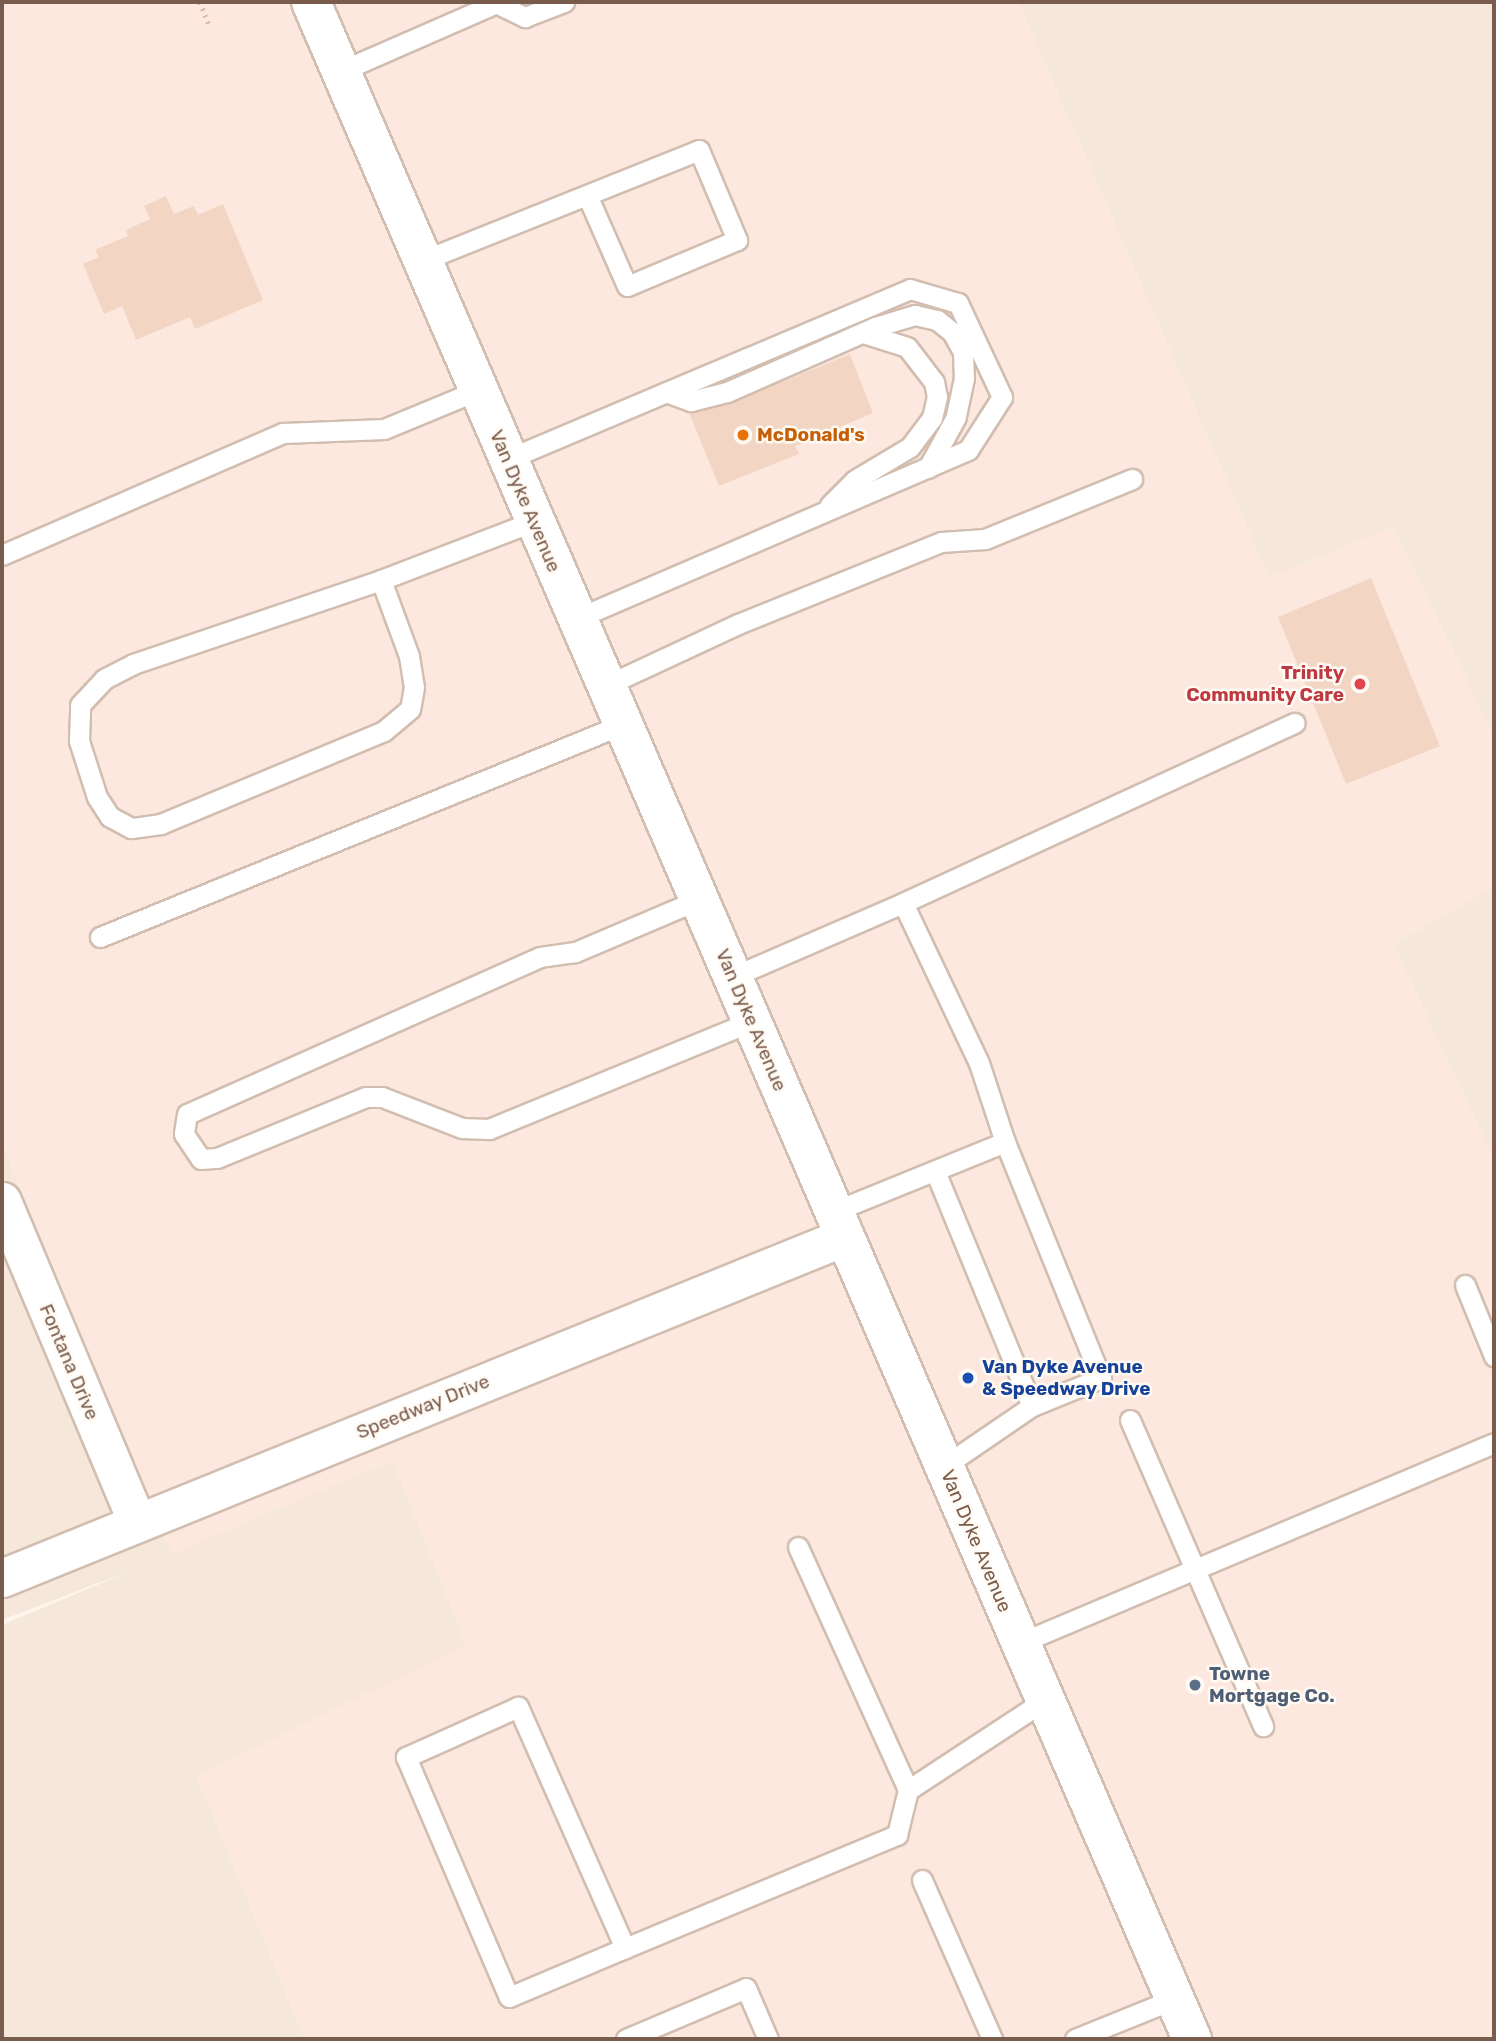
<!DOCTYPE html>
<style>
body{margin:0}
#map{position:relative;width:1496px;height:2041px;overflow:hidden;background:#fdf6ec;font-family:Rubik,sans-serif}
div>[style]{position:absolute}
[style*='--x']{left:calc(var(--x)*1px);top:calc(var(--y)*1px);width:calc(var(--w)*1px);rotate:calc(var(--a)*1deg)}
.residential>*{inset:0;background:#f5e8da}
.commercial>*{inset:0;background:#fde8e0}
.building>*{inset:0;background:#f3d5c3}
.path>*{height:4.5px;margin-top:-2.25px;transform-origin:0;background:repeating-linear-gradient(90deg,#d9b8a5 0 2px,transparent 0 7px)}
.roads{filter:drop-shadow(2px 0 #d1beb0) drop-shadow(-2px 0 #d1beb0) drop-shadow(0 2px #d1beb0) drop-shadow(0 -2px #d1beb0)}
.lane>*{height:19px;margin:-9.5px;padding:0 9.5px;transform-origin:9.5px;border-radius:9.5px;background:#fff}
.street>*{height:37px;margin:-18.5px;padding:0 18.5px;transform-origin:18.5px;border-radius:18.5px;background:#fff}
.secondary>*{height:38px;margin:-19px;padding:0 19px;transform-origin:19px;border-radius:19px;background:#fff}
.dots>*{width:19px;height:19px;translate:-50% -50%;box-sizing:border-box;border:4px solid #fffaf3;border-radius:50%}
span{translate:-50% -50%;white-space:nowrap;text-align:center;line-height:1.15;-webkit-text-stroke:5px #fffaf3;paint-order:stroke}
.food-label{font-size:19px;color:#c56008;font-weight:700}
.left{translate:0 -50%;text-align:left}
.street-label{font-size:19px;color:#7a5c4d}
.health-label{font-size:19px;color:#be3a42;font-weight:700}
.right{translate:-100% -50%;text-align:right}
.transit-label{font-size:19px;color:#164399;font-weight:700}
.service-label{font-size:19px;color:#4e5e75;font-weight:700}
.frame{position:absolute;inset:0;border:4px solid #7a5c4d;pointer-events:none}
</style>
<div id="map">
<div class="residential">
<i style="clip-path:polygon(1018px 2px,1494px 2px,1494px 737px,1393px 527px,1269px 578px)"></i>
<i style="clip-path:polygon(1494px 886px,1494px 1160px,1393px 944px)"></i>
<i style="clip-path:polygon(2px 1143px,172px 1553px,393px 1460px,467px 1645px,197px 1777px,305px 2039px,2px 2039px,2px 1625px,135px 1569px,2px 1620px)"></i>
</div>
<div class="commercial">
<i style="clip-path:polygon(2px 2px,1018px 2px,1269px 578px,1393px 527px,1494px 737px,1494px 886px,1393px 944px,1494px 1160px,1494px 2039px,305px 2039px,197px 1777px,467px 1645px,393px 1460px,172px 1554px,2px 1143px)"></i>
</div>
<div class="building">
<i style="clip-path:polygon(166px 196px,174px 214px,194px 206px,198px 215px,223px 204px,263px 300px,195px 329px,190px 317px,136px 340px,122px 306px,104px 314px,83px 264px,99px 257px,95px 250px,128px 236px,126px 230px,150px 219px,144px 206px)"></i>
<i style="clip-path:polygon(850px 354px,873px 413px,795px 446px,799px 454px,719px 486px,689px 413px,735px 394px,738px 400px)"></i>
<i style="clip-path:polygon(1371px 578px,1440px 746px,1346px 784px,1278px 617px)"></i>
</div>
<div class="path">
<i style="--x:200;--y:2;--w:27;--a:68"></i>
</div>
<div class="roads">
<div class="lane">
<i style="--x:500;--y:5;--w:28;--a:26"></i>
<i style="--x:525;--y:17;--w:42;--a:-21"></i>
<i style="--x:341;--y:71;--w:172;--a:-23.6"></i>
<i style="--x:424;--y:260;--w:296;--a:-21.8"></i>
<i style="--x:699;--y:150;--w:98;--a:67.1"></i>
<i style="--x:737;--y:240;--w:119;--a:157.3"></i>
<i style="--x:627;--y:286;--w:99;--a:-113.7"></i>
<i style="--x:666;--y:392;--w:27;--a:20"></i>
<i style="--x:691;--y:401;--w:37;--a:-14"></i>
<i style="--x:727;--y:392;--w:162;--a:-23.7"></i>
<i style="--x:875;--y:327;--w:42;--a:-16.7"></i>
<i style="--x:915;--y:315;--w:23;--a:13"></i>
<i style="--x:937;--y:320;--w:19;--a:39"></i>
<i style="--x:952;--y:332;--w:23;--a:61"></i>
<i style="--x:963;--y:352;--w:26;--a:88"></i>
<i style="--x:964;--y:378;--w:40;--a:102"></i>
<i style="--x:956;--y:417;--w:58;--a:118.8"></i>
<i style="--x:508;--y:459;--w:436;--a:-22.9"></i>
<i style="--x:910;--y:289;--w:50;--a:16.3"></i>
<i style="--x:958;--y:303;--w:104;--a:64.9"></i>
<i style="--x:1002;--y:397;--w:63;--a:122.7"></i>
<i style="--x:968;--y:450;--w:427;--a:156.7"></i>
<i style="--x:830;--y:505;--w:35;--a:-45"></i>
<i style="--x:855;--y:480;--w:64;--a:-31"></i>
<i style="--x:910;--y:447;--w:36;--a:-53"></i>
<i style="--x:932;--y:418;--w:22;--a:-77"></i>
<i style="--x:937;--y:397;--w:15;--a:-101"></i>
<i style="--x:934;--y:382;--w:44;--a:-127.6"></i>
<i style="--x:907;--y:347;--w:46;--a:-162.3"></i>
<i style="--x:2;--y:555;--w:306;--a:-23.5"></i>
<i style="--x:283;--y:433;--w:101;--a:-2.3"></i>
<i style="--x:384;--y:429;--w:102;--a:-22.5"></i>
<i style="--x:381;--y:580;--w:81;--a:69.8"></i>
<i style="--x:409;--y:656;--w:31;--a:81"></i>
<i style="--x:414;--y:687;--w:22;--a:100"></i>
<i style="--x:410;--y:709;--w:34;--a:140"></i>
<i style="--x:384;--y:731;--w:242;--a:157.4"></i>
<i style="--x:161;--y:824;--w:30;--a:172"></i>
<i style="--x:131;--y:828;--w:24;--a:-152"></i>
<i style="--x:110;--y:817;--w:24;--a:-123"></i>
<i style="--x:97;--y:797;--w:59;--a:-107.8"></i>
<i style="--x:79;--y:741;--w:36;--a:-88"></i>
<i style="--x:80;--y:705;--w:35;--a:-47"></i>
<i style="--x:104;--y:679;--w:33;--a:-27"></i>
<i style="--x:133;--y:664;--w:262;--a:-18.7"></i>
<i style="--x:381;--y:580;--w:165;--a:-21"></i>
<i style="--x:605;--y:686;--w:147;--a:-25"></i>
<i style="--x:738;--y:624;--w:219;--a:-22"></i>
<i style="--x:941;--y:542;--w:44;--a:-3.9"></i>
<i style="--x:985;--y:539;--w:159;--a:-22.2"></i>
<i style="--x:700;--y:899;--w:136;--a:157"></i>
<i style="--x:575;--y:952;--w:35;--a:172"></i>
<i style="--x:540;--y:957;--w:386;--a:156"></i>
<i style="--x:187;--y:1114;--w:20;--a:99"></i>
<i style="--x:184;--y:1134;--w:30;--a:56"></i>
<i style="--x:201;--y:1159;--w:16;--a:-4"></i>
<i style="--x:217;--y:1158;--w:161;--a:-22.3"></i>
<i style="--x:366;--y:1097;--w:16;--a:0"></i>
<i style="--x:382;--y:1097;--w:86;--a:21.2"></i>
<i style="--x:462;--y:1128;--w:27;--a:2"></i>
<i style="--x:489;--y:1129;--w:284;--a:-22.3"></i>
<i style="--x:903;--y:903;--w:431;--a:-24.7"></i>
<i style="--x:100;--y:937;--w:562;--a:-22.14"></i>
<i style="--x:732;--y:977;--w:186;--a:-23.4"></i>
<i style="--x:903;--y:903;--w:177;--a:64.6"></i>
<i style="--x:979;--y:1063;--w:83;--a:71.8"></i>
<i style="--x:1005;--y:1142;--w:186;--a:157.9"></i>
<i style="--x:1005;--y:1142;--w:255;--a:67.9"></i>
<i style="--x:1101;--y:1378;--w:74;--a:157.9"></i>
<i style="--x:935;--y:1171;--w:254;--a:67.6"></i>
<i style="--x:1032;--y:1406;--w:107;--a:145.7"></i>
<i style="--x:1465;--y:1285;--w:77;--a:67.8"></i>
<i style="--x:1130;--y:1420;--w:334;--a:66.5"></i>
<i style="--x:798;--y:1547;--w:267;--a:65.6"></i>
<i style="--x:1020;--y:1643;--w:514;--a:-22.88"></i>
<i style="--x:922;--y:1880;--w:174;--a:66.2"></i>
<i style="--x:625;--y:1948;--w:264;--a:-113.9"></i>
<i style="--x:518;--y:1707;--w:123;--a:155.9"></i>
<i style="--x:406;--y:1757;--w:261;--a:66.8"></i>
<i style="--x:509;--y:1997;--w:126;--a:-22.9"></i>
<i style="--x:625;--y:1948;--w:295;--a:-22.6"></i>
<i style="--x:897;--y:1835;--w:46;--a:-76.3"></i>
<i style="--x:908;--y:1790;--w:164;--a:-33.3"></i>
<i style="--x:626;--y:2039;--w:130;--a:-23"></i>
<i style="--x:746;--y:1988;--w:56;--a:66.7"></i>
<i style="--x:1075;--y:2039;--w:107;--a:-22"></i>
</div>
<div class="street">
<i style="--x:2;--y:1201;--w:348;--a:67.2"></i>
<i style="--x:2;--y:1578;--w:908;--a:-22.05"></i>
</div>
<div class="secondary">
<i style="--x:311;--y:2;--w:2219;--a:66.61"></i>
</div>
</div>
<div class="dots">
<i style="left:743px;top:435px;background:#e8710a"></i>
<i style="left:1360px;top:684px;background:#e0444e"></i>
<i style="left:968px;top:1378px;background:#1a4fb4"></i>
<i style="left:1195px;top:1685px;background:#5c6f8a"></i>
</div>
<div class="food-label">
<span class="left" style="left:757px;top:435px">McDonald's</span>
</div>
<div class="street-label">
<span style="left:525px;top:501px;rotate:67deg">Van Dyke Avenue</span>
<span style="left:751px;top:1020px;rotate:67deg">Van Dyke Avenue</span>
<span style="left:69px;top:1362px;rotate:67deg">Fontana Drive</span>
<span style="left:423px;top:1407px;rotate:-22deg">Speedway Drive</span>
<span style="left:976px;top:1541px;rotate:67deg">Van Dyke Avenue</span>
</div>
<div class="health-label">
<span class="right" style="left:1344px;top:684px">Trinity<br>Community Care</span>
</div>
<div class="transit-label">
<span class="left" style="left:982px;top:1378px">Van Dyke Avenue<br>&amp; Speedway Drive</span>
</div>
<div class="service-label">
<span class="left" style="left:1209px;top:1685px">Towne<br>Mortgage Co.</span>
</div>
<div class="frame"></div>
</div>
